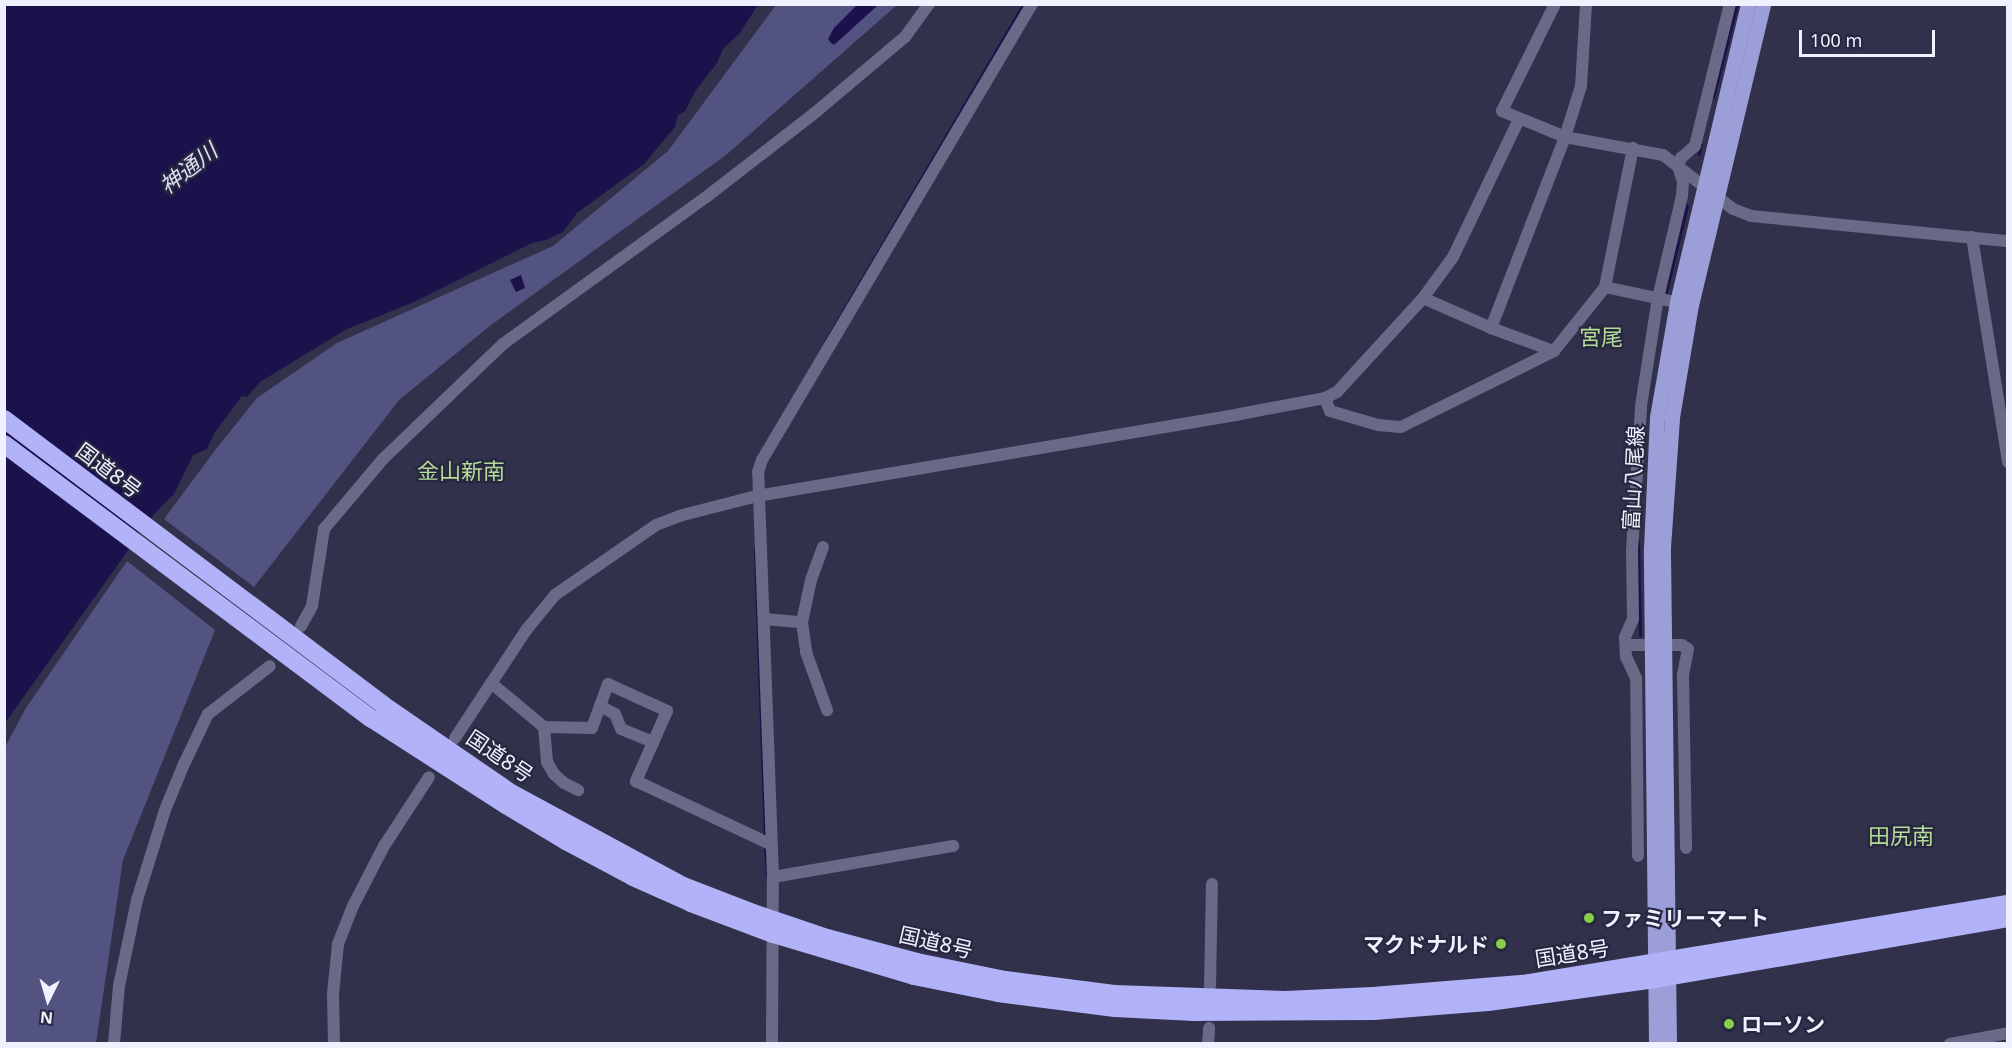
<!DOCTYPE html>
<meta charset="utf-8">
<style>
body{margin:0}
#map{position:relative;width:2012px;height:1048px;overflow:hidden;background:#31314b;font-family:"Noto Sans","Noto Sans JP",sans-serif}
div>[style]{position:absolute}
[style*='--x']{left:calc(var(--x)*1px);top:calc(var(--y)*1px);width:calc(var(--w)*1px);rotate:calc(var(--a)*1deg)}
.green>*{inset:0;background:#535382}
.water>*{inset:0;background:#1b124b}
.stream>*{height:3px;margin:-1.5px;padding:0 1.5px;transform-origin:1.5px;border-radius:1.5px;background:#1b124b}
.minor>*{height:12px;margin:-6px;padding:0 6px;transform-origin:6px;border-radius:6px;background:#696a87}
.major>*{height:15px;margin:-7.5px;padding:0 7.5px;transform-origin:7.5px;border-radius:7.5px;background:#9c9ed8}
.highway>*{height:18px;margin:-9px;padding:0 9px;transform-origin:9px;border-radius:9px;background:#b1b2f8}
.dots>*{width:16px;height:16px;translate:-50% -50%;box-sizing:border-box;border:3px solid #272740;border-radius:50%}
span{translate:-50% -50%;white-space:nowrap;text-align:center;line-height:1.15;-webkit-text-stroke:4.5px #272740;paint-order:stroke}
.street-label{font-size:21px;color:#f0f1ff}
.poi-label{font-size:21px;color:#f0f1ff;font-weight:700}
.left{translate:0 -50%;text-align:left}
.right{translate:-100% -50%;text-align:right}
.water-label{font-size:22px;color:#dddff2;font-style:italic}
.neighbourhood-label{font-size:22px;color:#b4db97}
.frame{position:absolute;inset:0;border:6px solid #f0f1ff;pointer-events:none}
.north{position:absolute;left:18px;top:970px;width:60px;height:60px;-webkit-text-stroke:4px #272740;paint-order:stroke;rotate:185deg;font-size:16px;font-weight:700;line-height:24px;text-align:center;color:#f0f1ff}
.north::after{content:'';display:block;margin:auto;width:21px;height:27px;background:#f0f1ff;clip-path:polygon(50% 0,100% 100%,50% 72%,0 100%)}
.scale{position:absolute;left:1799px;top:30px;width:136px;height:27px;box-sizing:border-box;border:3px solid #f0f1ff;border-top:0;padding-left:8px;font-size:18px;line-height:21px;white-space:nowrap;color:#f0f1ff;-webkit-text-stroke:4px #272740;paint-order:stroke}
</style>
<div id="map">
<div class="green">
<i style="clip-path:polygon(776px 5px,897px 5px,726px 155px,491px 325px,399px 400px,254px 587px,164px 519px,216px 449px,257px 398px,337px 343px,553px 246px,668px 151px)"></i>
<i style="clip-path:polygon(127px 561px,215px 630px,123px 860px,96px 1043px,5px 1043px,5px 747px,26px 708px)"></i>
</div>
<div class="water">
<i style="clip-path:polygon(5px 5px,758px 5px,739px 34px,723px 49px,717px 63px,696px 90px,685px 111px,678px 115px,675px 127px,644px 164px,577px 213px,563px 232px,546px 240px,532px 243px,416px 301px,345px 330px,260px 382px,247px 397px,242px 396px,215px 432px,207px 449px,193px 455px,174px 494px,154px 514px,5px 723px)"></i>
<i style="clip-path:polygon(857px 5px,878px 5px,834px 45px,831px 43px,828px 39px,834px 28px)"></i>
<i style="clip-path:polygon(521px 275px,525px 288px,516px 292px,510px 280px)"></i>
</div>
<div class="stream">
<i style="--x:1713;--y:97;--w:96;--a:-75.5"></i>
<i style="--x:1699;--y:154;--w:10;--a:-79"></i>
<i style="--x:1665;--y:296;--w:93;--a:-76.3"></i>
<i style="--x:825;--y:342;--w:392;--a:-59.6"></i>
<i style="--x:1638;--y:541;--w:94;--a:88.8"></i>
<i style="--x:755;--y:551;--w:287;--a:88"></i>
<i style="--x:765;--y:845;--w:31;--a:86"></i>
</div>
<div class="minor">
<i style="--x:1555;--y:4;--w:119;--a:116.4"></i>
<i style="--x:1502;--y:111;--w:68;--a:22.4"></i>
<i style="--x:1565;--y:137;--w:100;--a:10.4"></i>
<i style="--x:1663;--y:155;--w:88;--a:37.6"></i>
<i style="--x:1733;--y:209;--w:19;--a:21"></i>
<i style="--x:1751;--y:216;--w:258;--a:5.6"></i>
<i style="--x:1972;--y:237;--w:228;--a:80.9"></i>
<i style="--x:1605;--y:287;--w:142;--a:-78.6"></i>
<i style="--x:1423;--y:298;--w:74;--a:23.8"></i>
<i style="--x:1491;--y:328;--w:67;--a:20.1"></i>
<i style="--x:1491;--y:328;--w:205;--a:-68.8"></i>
<i style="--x:1565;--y:137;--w:53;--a:-72.6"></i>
<i style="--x:1581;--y:86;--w:82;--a:-86.5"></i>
<i style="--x:1325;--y:398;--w:14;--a:69"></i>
<i style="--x:1330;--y:411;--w:50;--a:16.3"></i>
<i style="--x:1378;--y:425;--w:23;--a:5"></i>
<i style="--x:1401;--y:427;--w:171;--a:-26.4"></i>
<i style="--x:1554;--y:351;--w:82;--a:-51.4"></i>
<i style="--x:1605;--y:287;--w:82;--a:12"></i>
<i style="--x:764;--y:619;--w:38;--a:5"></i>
<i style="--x:802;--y:622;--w:30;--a:82"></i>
<i style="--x:806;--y:652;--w:62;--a:70.1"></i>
<i style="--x:802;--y:622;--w:43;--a:-77.9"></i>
<i style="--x:811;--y:580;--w:35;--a:-70"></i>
<i style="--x:301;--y:626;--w:23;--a:-61"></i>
<i style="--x:312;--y:606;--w:78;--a:-81.1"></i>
<i style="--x:324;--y:529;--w:92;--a:-49.9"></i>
<i style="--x:383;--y:459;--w:166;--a:-43.8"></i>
<i style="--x:503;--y:344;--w:249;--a:-35.9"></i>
<i style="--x:705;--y:198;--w:142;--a:-37.8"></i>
<i style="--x:817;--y:111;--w:115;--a:-40.1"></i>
<i style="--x:905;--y:37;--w:41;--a:-54"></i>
<i style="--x:1626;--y:645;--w:56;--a:0"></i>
<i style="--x:1682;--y:645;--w:7;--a:34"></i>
<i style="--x:1688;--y:649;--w:25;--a:101"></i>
<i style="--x:1683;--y:674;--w:174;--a:89"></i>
<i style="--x:491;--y:683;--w:69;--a:39.7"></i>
<i style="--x:544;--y:727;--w:48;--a:1.2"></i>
<i style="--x:592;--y:728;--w:47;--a:-70"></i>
<i style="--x:608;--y:684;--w:65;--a:24.6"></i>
<i style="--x:667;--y:711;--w:77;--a:113.9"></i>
<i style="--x:636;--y:781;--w:150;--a:25.2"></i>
<i style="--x:600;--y:706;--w:17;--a:28"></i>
<i style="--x:615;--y:714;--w:16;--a:68"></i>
<i style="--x:621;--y:729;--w:35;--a:22"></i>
<i style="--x:544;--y:727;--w:35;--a:85"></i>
<i style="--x:547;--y:762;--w:14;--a:60"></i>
<i style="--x:554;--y:774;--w:13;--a:42"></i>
<i style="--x:564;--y:783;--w:16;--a:27"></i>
<i style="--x:455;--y:738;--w:131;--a:-56.6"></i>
<i style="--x:527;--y:629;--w:44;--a:-50.5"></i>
<i style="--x:555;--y:595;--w:123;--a:-34.7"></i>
<i style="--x:656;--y:525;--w:25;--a:-21"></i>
<i style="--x:679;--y:516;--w:81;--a:-14.4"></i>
<i style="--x:757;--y:496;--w:490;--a:-9.6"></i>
<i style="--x:1240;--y:414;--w:86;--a:-10.7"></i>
<i style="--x:1325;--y:398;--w:13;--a:-27"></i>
<i style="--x:1337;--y:392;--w:127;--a:-47.5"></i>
<i style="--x:1423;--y:298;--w:51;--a:-53.8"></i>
<i style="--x:1453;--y:257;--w:153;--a:-64.4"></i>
<i style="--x:1638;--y:856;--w:178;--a:-90.6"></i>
<i style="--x:1636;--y:678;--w:23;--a:-115"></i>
<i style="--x:1626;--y:657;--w:20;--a:-93"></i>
<i style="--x:1625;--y:637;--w:20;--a:-66"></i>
<i style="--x:1633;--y:619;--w:68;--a:-90.8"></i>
<i style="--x:1632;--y:551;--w:145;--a:-86.4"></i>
<i style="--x:1641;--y:406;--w:109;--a:-81.1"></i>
<i style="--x:1658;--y:298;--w:105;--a:-76.8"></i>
<i style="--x:1682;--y:196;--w:14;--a:-86"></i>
<i style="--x:1683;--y:182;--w:17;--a:-107"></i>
<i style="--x:1678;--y:166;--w:9;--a:-69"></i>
<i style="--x:1681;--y:158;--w:18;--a:-41"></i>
<i style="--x:1695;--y:146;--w:146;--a:-76.2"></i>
<i style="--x:773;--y:877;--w:183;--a:-9.8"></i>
<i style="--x:1210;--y:986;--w:102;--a:-88.9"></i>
<i style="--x:114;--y:1044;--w:58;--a:-85.1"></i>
<i style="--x:119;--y:986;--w:88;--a:-78.2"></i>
<i style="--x:137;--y:900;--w:94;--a:-72.7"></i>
<i style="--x:165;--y:810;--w:50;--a:-67.6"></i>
<i style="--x:184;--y:764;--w:55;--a:-64.4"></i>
<i style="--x:208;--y:714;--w:78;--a:-37.7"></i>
<i style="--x:334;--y:1044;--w:50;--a:-91.1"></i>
<i style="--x:333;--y:994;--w:50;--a:-84.3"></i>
<i style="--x:338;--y:944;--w:41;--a:-68.5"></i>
<i style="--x:353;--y:906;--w:68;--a:-62.7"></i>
<i style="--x:384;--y:846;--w:82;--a:-56.9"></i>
<i style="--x:772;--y:1044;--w:167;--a:-89.7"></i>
<i style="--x:773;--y:877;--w:405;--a:-92.1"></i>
<i style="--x:758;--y:472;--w:13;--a:-72"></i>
<i style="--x:762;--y:460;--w:530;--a:-59.37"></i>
<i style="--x:1208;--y:1044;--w:16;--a:-86"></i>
<i style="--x:1950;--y:1044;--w:59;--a:-10.7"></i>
</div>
<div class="major">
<i style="--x:1656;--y:1044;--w:495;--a:-90.6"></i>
<i style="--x:1651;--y:549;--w:132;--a:-87.4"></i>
<i style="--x:1657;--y:417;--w:117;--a:-80.1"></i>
<i style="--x:1677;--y:302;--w:306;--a:-76.6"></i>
<i style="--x:1669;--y:1044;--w:497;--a:-90.7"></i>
<i style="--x:1663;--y:547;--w:130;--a:-86"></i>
<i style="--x:1672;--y:417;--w:114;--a:-80.4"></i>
<i style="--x:1691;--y:305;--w:309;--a:-76.5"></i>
</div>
<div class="highway">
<i style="--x:4;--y:419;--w:475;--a:37"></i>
<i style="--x:383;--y:705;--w:155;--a:34.5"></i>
<i style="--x:511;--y:793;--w:196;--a:28.4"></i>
<i style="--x:683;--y:886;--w:75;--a:21.1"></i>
<i style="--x:753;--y:913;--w:78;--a:18.7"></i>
<i style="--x:827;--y:938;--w:93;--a:14.9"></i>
<i style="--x:917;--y:962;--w:90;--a:11.6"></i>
<i style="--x:1005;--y:980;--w:110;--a:7.3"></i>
<i style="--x:1114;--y:994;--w:171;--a:2"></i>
<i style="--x:1285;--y:1000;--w:88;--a:-2.6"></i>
<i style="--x:1373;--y:996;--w:158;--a:-4.7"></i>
<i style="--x:1530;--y:983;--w:484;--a:-9.4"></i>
<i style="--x:4;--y:444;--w:459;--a:36.8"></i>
<i style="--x:372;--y:719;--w:159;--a:32.7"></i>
<i style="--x:506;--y:805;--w:70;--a:31"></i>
<i style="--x:566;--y:841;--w:76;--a:28.2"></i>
<i style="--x:633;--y:877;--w:64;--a:24.1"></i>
<i style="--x:691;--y:903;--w:88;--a:20.7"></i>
<i style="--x:773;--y:934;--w:147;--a:16.6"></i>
<i style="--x:914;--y:976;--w:86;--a:11.4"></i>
<i style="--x:998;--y:993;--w:118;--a:7.3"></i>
<i style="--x:1115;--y:1008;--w:79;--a:2.9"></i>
<i style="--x:1194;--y:1012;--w:180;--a:-0.3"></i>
<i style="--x:1374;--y:1011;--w:114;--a:-4.5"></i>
<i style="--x:1488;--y:1002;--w:169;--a:-7.8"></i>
<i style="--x:1655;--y:979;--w:358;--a:-9.8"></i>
</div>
<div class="dots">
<i style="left:1589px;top:918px;background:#88cf49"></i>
<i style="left:1501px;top:944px;background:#88cf49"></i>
<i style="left:1729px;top:1024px;background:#88cf49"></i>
</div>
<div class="street-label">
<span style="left:109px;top:470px;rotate:37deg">国道8号</span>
<span style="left:1633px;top:478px;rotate:-87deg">富山八尾線</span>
<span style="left:500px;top:756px;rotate:34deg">国道8号</span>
<span style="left:936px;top:942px;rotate:13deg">国道8号</span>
<span style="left:1572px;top:953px;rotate:-9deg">国道8号</span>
</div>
<div class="poi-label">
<span class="left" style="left:1601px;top:918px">ファミリーマート</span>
<span class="right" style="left:1489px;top:944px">マクドナルド</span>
<span class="left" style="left:1741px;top:1024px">ローソン</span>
</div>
<div class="water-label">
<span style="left:188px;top:168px;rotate:-38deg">神通川</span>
</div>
<div class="neighbourhood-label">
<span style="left:1601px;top:337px">宮尾</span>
<span style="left:461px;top:471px">金山新南</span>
<span style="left:1901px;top:836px">田尻南</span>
</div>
<div class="frame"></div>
<div class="north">N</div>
<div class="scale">100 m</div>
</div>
